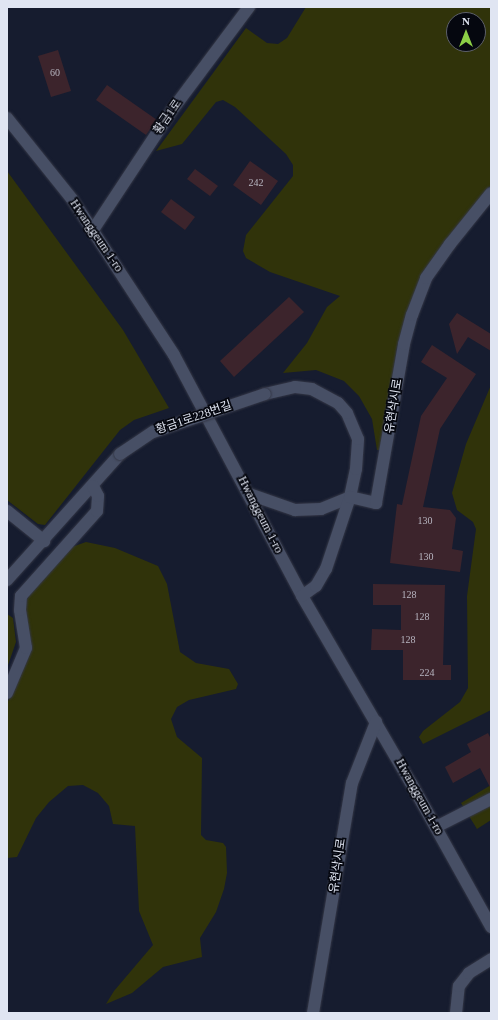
<!DOCTYPE html>
<html>
<head>
<meta charset="utf-8">
<style>
  body { margin:0 }
  #map { position:relative; width:498px; height:1020px; overflow:hidden; background:#161c2f; font-family:"Times New Roman","Noto Sans KR",serif }
  div>[style] { position:absolute }
  [style*='--x'] { left:calc(var(--x)*1px); top:calc(var(--y)*1px); width:calc(var(--w)*1px); rotate:calc(var(--a)*1deg) }
  .green>* { inset:0; background:#30330a }
  .building>* { inset:0; background:#3c242c }
  .roads { filter:drop-shadow(0 0 1px #343746) drop-shadow(0 0 1px #343746) }
  .minor>* { height:12px; margin:-6px; padding:0 6px; transform-origin:6px; border-radius:6px; background:#474f65 }
  .bridges { filter:drop-shadow(0 0 1px #343746) drop-shadow(0 0 1px #343746) }
  .minor-bridge>* { height:12px; margin:-6px; padding:0 6px; transform-origin:6px; border-radius:6px; background:#474f65 }
  span { translate:-50% -50%; white-space:nowrap; text-align:center; line-height:1.15; -webkit-text-stroke:3.5px #05070f; paint-order:stroke }
  .number-label { font-size:10px; color:#b7b5c0 }
  .number-label span { -webkit-text-stroke-width:0 }
  .street-label { font-size:12px; color:#e0e5f2 }
  .frame { position:absolute; inset:0; border:8px solid #e0e5f2; pointer-events:none }
  .north { position:absolute; left:446px; top:12px; width:40px; height:40px; box-sizing:border-box; background:#05070f; border:1px solid #5d606a; border-radius:50%; rotate:0deg; font-size:11px; font-weight:700; line-height:16px; text-align:center; color:#e0e5f2 }
  .north::after { content:''; display:block; margin:auto; width:14px; height:18px; background:#8bce46; clip-path:polygon(50% 0,100% 100%,50% 72%,0 100%) }
</style>
</head>
<body>
<div id="map">
  <div class="green">
    <i style="clip-path:polygon(evenodd,306px 7px,491px 7px,491px 185px,434px 256px,415px 291px,397px 347px,382px 450px,377px 450px,372px 419px,359px 396px,344px 381px,316px 370px,283px 373px,307px 343px,327px 307px,340px 296px,270px 272px,246px 258px,243px 251px,246px 235px,293px 176px,293px 165px,286px 154px,235px 107px,223px 100px,216px 102px,182px 144px,156px 151px,246px 28px,267px 43px,278px 44px,287px 38px,306px 7px,454px 20px,478px 20px,478px 44px,454px 44px,454px 20px)"></i>
    <i style="clip-path:polygon(7px 171px,123px 330px,169px 408px,134px 420px,120px 430px,45px 525px,38px 524px,7px 500px)"></i>
    <i style="clip-path:polygon(491px 385px,491px 710px,423px 744px,419px 737px,423px 731px,460px 702px,468px 688px,467px 596px,476px 529px,473px 522px,457px 510px,452px 493px,466px 444px)"></i>
    <i style="clip-path:polygon(86px 542px,115px 548px,158px 566px,167px 584px,180px 652px,196px 663px,229px 669px,238px 684px,236px 689px,189px 700px,177px 707px,171px 719px,177px 737px,202px 758px,201px 835px,206px 840px,223px 843px,226px 847px,227px 873px,224px 889px,216px 912px,200px 938px,202px 957px,163px 967px,132px 993px,106px 1004px,114px 991px,153px 945px,139px 911px,135px 826px,113px 824px,109px 806px,98px 793px,83px 785px,68px 786px,49px 802px,36px 818px,17px 857px,7px 858px,7px 704px,30px 642px,25px 605px,28px 596px,69px 548px)"></i>
    <i style="clip-path:polygon(7px 614px,13px 618px,16px 642px,7px 668px)"></i>
    <i style="clip-path:polygon(491px 785px,491px 820px,477px 829px,461px 803px)"></i>
  </div>
  <div class="building">
    <i style="clip-path:polygon(58px 50px,71px 91px,51px 97px,38px 56px)"></i>
    <i style="clip-path:polygon(107px 85px,157px 120px,146px 135px,96px 100px)"></i>
    <i style="clip-path:polygon(250px 161px,278px 181px,261px 205px,233px 185px)"></i>
    <i style="clip-path:polygon(195px 169px,218px 186px,210px 196px,187px 179px)"></i>
    <i style="clip-path:polygon(171px 199px,195px 217px,185px 230px,161px 212px)"></i>
    <i style="clip-path:polygon(289px 297px,304px 312px,234px 377px,220px 361px)"></i>
    <i style="clip-path:polygon(457px 313px,491px 334px,491px 351px,468px 337px,457px 354px,449px 324px)"></i>
    <i style="clip-path:polygon(432px 345px,476px 374px,440px 429px,423px 507px,450px 510px,456px 518px,452px 549px,463px 551px,460px 572px,390px 563px,397px 504px,402px 505px,421px 416px,447px 378px,421px 362px)"></i>
    <i style="clip-path:polygon(373px 584px,445px 585px,443px 665px,451px 665px,451px 680px,403px 680px,403px 650px,371px 650px,372px 629px,401px 630px,401px 605px,373px 605px)"></i>
    <i style="clip-path:polygon(488px 733px,491px 739px,491px 789px,480px 768px,453px 783px,445px 767px,471px 752px,467px 744px)"></i>
  </div>
  <div class="roads">
    <div class="minor">
      <i style="--x:7;--y:118;--w:104;--a:51.3"></i>
      <i style="--x:72;--y:199;--w:186;--a:56.8"></i>
      <i style="--x:174;--y:355;--w:273;--a:62"></i>
      <i style="--x:302;--y:596;--w:216;--a:59.8"></i>
      <i style="--x:411;--y:783;--w:165;--a:60.9"></i>
      <i style="--x:93;--y:230;--w:144;--a:-56.6"></i>
      <i style="--x:172;--y:110;--w:129;--a:-53.2"></i>
      <i style="--x:249;--y:494;--w:49;--a:19.2"></i>
      <i style="--x:295;--y:510;--w:26;--a:-2"></i>
      <i style="--x:321;--y:509;--w:31;--a:-22"></i>
      <i style="--x:350;--y:497;--w:29;--a:-78"></i>
      <i style="--x:356;--y:469;--w:30;--a:-86"></i>
      <i style="--x:358;--y:439;--w:28;--a:-113"></i>
      <i style="--x:347;--y:413;--w:13;--a:-132"></i>
      <i style="--x:338;--y:403;--w:30;--a:-152"></i>
      <i style="--x:312;--y:389;--w:17;--a:-173"></i>
      <i style="--x:295;--y:387;--w:31;--a:167"></i>
      <i style="--x:7;--y:511;--w:48;--a:39"></i>
      <i style="--x:7;--y:580;--w:169;--a:-48.1"></i>
      <i style="--x:302;--y:596;--w:17;--a:-36"></i>
      <i style="--x:316;--y:586;--w:20;--a:-60"></i>
      <i style="--x:326;--y:569;--w:76;--a:-71.6"></i>
      <i style="--x:350;--y:497;--w:27;--a:13"></i>
      <i style="--x:376;--y:503;--w:161;--a:-80"></i>
      <i style="--x:404;--y:344;--w:30;--a:-75"></i>
      <i style="--x:412;--y:315;--w:40;--a:-69"></i>
      <i style="--x:426;--y:278;--w:42;--a:-54.8"></i>
      <i style="--x:450;--y:244;--w:65;--a:-51.2"></i>
      <i style="--x:7;--y:693;--w:49;--a:-67.1"></i>
      <i style="--x:26;--y:648;--w:38;--a:-99"></i>
      <i style="--x:20;--y:610;--w:14;--a:-86"></i>
      <i style="--x:21;--y:596;--w:114;--a:-48.2"></i>
      <i style="--x:97;--y:511;--w:15;--a:-86"></i>
      <i style="--x:98;--y:496;--w:11;--a:-117"></i>
      <i style="--x:436;--y:827;--w:62;--a:-27"></i>
      <i style="--x:313;--y:1013;--w:233;--a:-80.4"></i>
      <i style="--x:352;--y:783;--w:66;--a:-68.5"></i>
      <i style="--x:456;--y:1013;--w:27;--a:-84"></i>
      <i style="--x:459;--y:986;--w:16;--a:-52"></i>
      <i style="--x:469;--y:973;--w:26;--a:-32"></i>
    </div>
  </div>
  <div class="bridges">
    <div class="minor-bridge">
      <i style="--x:120;--y:454;--w:40;--a:-34"></i>
      <i style="--x:153;--y:432;--w:118;--a:-18.7"></i>
    </div>
  </div>
  <div class="number-label">
    <span style="left:55px;top:73px">60</span>
    <span style="left:256px;top:183px">242</span>
    <span style="left:425px;top:521px">130</span>
    <span style="left:426px;top:557px">130</span>
    <span style="left:409px;top:595px">128</span>
    <span style="left:422px;top:617px">128</span>
    <span style="left:408px;top:640px">128</span>
    <span style="left:427px;top:673px">224</span>
  </div>
  <div class="street-label">
    <span style="left:168px;top:117px;rotate:-55deg">황금1로</span>
    <span style="left:96px;top:236px;rotate:56deg">Hwanggeum 1-ro</span>
    <span style="left:394px;top:406px;rotate:-81deg">유현삭시로</span>
    <span style="left:194px;top:418px;rotate:-19deg">황금1로228번길</span>
    <span style="left:260px;top:515px;rotate:63deg">Hwanggeum 1-ro</span>
    <span style="left:419px;top:797px;rotate:61deg">Hwanggeum 1-ro</span>
    <span style="left:338px;top:866px;rotate:-82deg">유현삭시로</span>
  </div>
  <div class="frame"></div>
  <div class="north">N</div>
</div>
</body>
</html>
